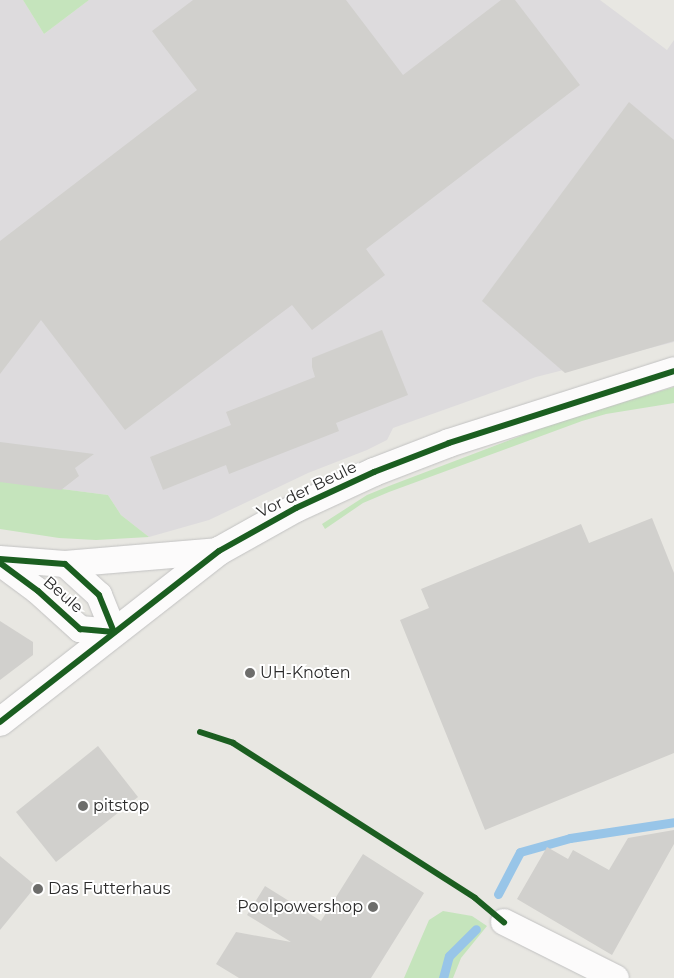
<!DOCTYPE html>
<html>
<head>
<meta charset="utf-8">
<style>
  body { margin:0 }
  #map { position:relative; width:674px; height:978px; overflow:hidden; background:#e8e7e2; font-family:Montserrat,sans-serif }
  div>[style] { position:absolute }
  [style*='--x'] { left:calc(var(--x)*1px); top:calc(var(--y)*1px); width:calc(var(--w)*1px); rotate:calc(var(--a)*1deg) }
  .industrial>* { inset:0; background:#dddbdd }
  .green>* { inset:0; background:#c5e4bc }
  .stream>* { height:9px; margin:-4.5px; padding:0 4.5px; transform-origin:4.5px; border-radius:4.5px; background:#98c5e8 }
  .building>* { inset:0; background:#d1d0cd }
  .roads { filter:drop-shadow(0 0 1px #c2c2c2) drop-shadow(0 0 1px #c2c2c2) }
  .street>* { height:26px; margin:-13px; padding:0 13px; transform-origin:13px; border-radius:13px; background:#fcfbfb }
  .secondary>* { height:28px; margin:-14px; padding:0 14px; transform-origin:14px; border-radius:14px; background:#fcfbfb }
  .cycleway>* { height:6px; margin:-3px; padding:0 3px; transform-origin:3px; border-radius:3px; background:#1b5e20 }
  .dots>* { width:14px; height:14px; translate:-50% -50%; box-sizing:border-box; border:2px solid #fff; border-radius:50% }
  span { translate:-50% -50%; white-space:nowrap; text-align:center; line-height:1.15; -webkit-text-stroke:4px #fff; paint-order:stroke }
  .street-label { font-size:16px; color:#2b2b2b }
  .poi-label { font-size:16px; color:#2b2b2b }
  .left { translate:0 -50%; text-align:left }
  .right { translate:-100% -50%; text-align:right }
</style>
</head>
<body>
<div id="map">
  <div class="industrial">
    <i style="clip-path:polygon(0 0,23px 0,44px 34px,89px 0,600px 0,667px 50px,674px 40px,674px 342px,536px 377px,393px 428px,387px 440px,367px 450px,308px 473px,209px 520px,149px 537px,121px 515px,108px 495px,0 481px)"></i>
  </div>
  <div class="green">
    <i style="clip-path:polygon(23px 0,89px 0,44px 34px)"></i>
    <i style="clip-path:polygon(674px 387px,674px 403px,606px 414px,582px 421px,389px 492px,363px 503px,325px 529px,322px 524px,367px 495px,389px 486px,560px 421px)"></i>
    <i style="clip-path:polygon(0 481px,108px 495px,121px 515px,149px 537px,96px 540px,59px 538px,0 529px)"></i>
    <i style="clip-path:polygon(443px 911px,472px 916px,487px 926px,461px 958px,453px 978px,404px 978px,429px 920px)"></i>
  </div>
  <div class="stream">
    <i style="--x:498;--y:894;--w:47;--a:-62.4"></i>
    <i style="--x:520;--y:852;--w:52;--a:-15.6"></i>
    <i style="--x:570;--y:838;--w:105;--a:-8.7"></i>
    <i style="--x:443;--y:978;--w:23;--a:-75"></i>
    <i style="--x:449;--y:956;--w:38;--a:-45"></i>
  </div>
  <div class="building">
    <i style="clip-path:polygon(193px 0,346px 0,403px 75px,501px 0,515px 0,580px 85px,366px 249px,385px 275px,312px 330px,292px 305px,125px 430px,41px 320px,0 374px,0 241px,197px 90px,152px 31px)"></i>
    <i style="clip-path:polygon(629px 102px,674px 140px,674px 341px,565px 373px,482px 301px)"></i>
    <i style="clip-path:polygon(382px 330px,408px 395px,336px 423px,339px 431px,229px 474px,226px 465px,163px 490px,150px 457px,231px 425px,226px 412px,315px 377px,312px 367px,312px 358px)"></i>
    <i style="clip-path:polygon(0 442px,94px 454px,75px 468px,79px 476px,61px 490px,0 482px)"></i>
    <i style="clip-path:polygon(652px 518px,674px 573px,674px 753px,485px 830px,400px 620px,429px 608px,421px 589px,581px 524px,589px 543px)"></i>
    <i style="clip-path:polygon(0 621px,33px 642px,33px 655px,0 680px)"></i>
    <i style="clip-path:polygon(98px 746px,138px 797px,56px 862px,16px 812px)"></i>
    <i style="clip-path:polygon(674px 830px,674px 844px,612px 955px,517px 899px,547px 847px,568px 859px,573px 850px,609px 870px,628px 838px)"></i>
    <i style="clip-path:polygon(363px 854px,424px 893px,371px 978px,239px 978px,216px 964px,236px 932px,291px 942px,247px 915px,265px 886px,321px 921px)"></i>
    <i style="clip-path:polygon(0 856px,36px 886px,0 930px)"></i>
  </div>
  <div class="roads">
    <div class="street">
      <i style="--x:0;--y:559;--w:65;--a:4.4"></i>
      <i style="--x:65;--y:564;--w:46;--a:42.4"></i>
      <i style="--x:99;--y:595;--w:40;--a:68"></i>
      <i style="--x:114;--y:632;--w:34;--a:-175"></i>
      <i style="--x:80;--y:629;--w:57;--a:-137.9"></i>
      <i style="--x:38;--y:591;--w:47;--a:-143.6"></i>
      <i style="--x:65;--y:564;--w:155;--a:-4.8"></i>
      <i style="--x:504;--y:922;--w:125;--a:26.6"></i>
    </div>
    <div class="secondary">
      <i style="--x:0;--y:722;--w:278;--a:-38"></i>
      <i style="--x:219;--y:551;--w:88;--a:-29.2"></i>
      <i style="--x:296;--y:508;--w:86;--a:-24.8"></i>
      <i style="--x:374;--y:472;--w:80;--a:-21.1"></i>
      <i style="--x:449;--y:443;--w:236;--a:-17.7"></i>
    </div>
  </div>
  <div class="cycleway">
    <i style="--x:0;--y:559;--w:65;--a:4.4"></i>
    <i style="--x:65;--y:564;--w:46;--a:42.4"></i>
    <i style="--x:99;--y:595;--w:40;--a:68"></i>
    <i style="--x:0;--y:563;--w:47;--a:36.4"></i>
    <i style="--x:38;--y:591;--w:57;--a:42.1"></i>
    <i style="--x:80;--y:629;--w:34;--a:5"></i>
    <i style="--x:0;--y:722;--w:278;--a:-38"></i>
    <i style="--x:219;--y:551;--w:88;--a:-29.2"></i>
    <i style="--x:296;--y:508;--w:86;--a:-24.8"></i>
    <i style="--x:374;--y:472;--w:80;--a:-21.1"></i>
    <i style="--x:449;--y:443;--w:236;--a:-17.7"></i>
    <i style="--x:200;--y:732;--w:35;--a:18"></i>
    <i style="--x:233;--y:743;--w:287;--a:32.6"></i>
    <i style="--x:475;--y:898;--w:38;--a:40"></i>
  </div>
  <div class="dots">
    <i style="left:250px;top:673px;background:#6d6d6b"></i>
    <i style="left:83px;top:806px;background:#6d6d6b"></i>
    <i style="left:38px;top:889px;background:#6d6d6b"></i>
    <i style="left:373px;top:907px;background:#6d6d6b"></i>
  </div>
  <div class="street-label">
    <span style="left:307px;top:490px;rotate:-26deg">Vor der Beule</span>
    <span style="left:63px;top:595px;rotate:41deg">Beule</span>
  </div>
  <div class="poi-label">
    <span class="left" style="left:260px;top:673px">UH-Knoten</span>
    <span class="left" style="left:93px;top:806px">pitstop</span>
    <span class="left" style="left:48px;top:889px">Das Futterhaus</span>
    <span class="right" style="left:363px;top:907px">Poolpowershop</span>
  </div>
</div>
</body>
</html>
